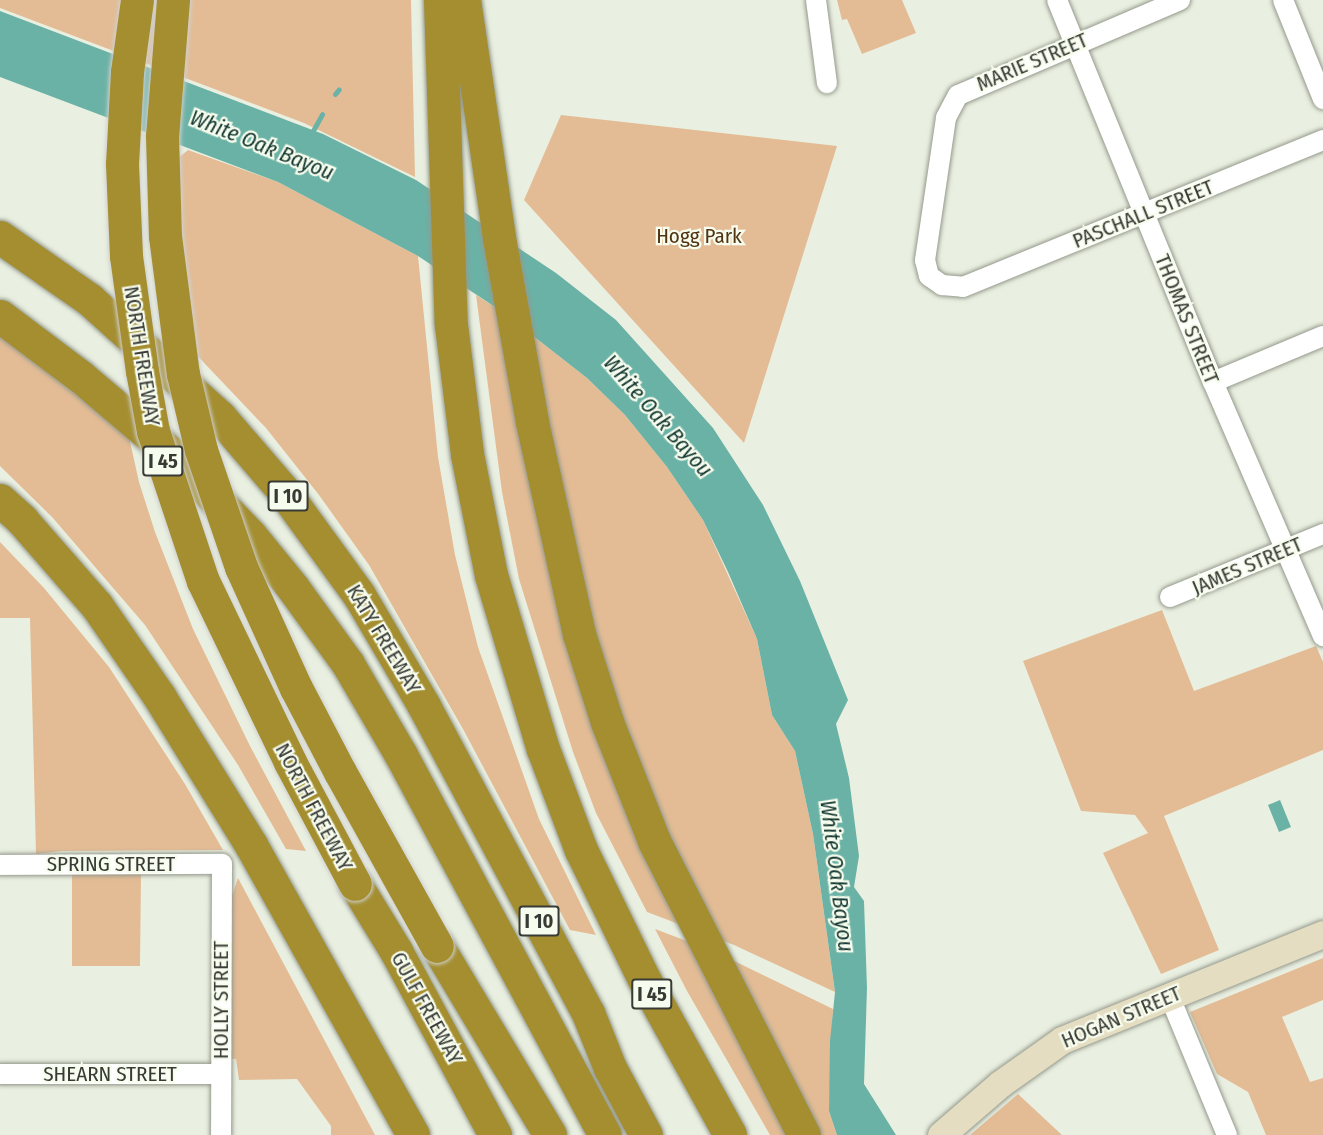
<!DOCTYPE html>
<html>
<head>
<meta charset="utf-8">
<style>
  body { margin:0 }
  #map { position:relative; width:1323px; height:1135px; overflow:hidden; background:#eaf0e1; font-family:"Fira Sans Condensed",sans-serif }
  div>[style] { position:absolute }
  [style*='--x'] { left:calc(var(--x)*1px); top:calc(var(--y)*1px); width:calc(var(--w)*1px); rotate:calc(var(--a)*1deg) }
  .green>* { inset:0; background:#e3bc95 }
  .water>* { inset:0; background:#6bb2a6 }
  .stream>* { height:5px; margin:-2.5px; padding:0 2.5px; transform-origin:2.5px; border-radius:2.5px; background:#6bb2a6 }
  .roads { filter:drop-shadow(0 0 2px #94998c) drop-shadow(0 0 2px #94998c) }
  .street>* { height:20px; margin:-10px; padding:0 10px; transform-origin:10px; border-radius:10px; background:#fff }
  .secondary>* { height:27px; margin:-13.5px; padding:0 13.5px; transform-origin:13.5px; border-radius:13.5px; background:#e4ddc1 }
  .highway>* { height:33px; margin:-16.5px; padding:0 16.5px; transform-origin:16.5px; border-radius:16.5px; background:#a48e30 }
  .bridges { filter:drop-shadow(0 0 2px #cfd0cf) drop-shadow(0 0 2px #cfd0cf) }
  .highway-bridge>* { height:33px; margin:-16.5px; padding:0 16.5px; transform-origin:16.5px; border-radius:16.5px; background:#a48e30 }
  span { translate:-50% -50%; white-space:nowrap; text-align:center; line-height:1.15; -webkit-text-stroke:4.5px #f7fdee; paint-order:stroke }
  .shield-label span { padding:2px 4px; background:#f7fdee; border:2px solid; border-radius:4px; -webkit-text-stroke-width:0 }
  .shield-label { font-size:20px; color:#383a35; font-weight:700 }
  .street-label { font-size:21px; color:#383a35 }
  .park-label { font-size:21px; color:#523413 }
  .water-label { font-size:22px; color:#123630; font-style:italic }
</style>
</head>
<body>
<div id="map">
  <div class="green">
    <i style="clip-path:polygon(0 0,411px 0,415px 177px,304px 123px,0 8px)"></i>
    <i style="clip-path:polygon(837px 0,902px 0,916px 33px,862px 54px,847px 19px,842px 20px)"></i>
    <i style="clip-path:polygon(561px 115px,837px 146px,744px 443px,524px 200px)"></i>
    <i style="clip-path:polygon(188px 150px,278px 182px,418px 256px,438px 457px,455px 555px,478px 647px,539px 819px,596px 935px,570px 930px,463px 729px,369px 565px,319px 495px,266px 428px,188px 346px,171px 164px)"></i>
    <i style="clip-path:polygon(476px 295px,504px 313px,587px 378px,625px 415px,667px 467px,703px 520px,757px 639px,772px 715px,795px 751px,813px 834px,835px 992px,734px 945px,647px 912px,596px 813px,573px 752px,519px 579px,502px 492px)"></i>
    <i style="clip-path:polygon(0 335px,129px 437px,139px 482px,155px 532px,193px 629px,250px 746px,306px 851px,286px 849px,238px 765px,145px 625px,52px 517px,0 466px)"></i>
    <i style="clip-path:polygon(0 542px,44px 588px,109px 667px,185px 784px,223px 850px,62px 851px,36px 854px,30px 618px,0 618px)"></i>
    <i style="clip-path:polygon(1162px 610px,1194px 691px,1316px 646px,1323px 662px,1323px 750px,1164px 816px,1219px 950px,1161px 974px,1103px 853px,1148px 833px,1135px 815px,1081px 811px,1023px 661px)"></i>
    <i style="clip-path:polygon(72px 874px,141px 874px,140px 966px,72px 966px)"></i>
    <i style="clip-path:polygon(238px 878px,375px 1135px,331px 1135px,331px 1126px,297px 1079px,239px 1080px,236px 1059px,229px 1059px,232px 896px)"></i>
    <i style="clip-path:polygon(655px 929px,716px 952px,833px 1009px,829px 1111px,837px 1135px,770px 1135px,687px 991px)"></i>
    <i style="clip-path:polygon(1323px 958px,1323px 1000px,1282px 1017px,1310px 1082px,1323px 1078px,1323px 1135px,1266px 1135px,1248px 1092px,1217px 1074px,1190px 1012px)"></i>
    <i style="clip-path:polygon(1018px 1094px,1062px 1135px,970px 1135px)"></i>
  </div>
  <div class="water">
    <i style="clip-path:polygon(0 11px,323px 134px,416px 180px,556px 273px,616px 320px,713px 428px,763px 505px,800px 581px,848px 700px,836px 724px,849px 778px,859px 856px,854px 887px,864px 901px,867px 988px,864px 1084px,896px 1135px,837px 1135px,829px 1111px,830px 1041px,835px 992px,813px 834px,795px 751px,772px 715px,757px 639px,728px 572px,703px 520px,667px 467px,625px 415px,587px 378px,504px 313px,418px 256px,278px 182px,0 77px)"></i>
    <i style="clip-path:polygon(1280px 800px,1291px 827px,1279px 832px,1268px 805px)"></i>
  </div>
  <div class="stream">
    <i style="--x:335;--y:94;--w:6;--a:-51"></i>
    <i style="--x:310;--y:136;--w:25;--a:-61"></i>
  </div>
  <div class="roads">
    <div class="street">
      <i style="--x:816;--y:0;--w:84;--a:82.5"></i>
      <i style="--x:1057;--y:0;--w:413;--a:67.8"></i>
      <i style="--x:1213;--y:382;--w:277;--a:66.6"></i>
      <i style="--x:1180;--y:0;--w:241;--a:156.8"></i>
      <i style="--x:958;--y:95;--w:26;--a:118"></i>
      <i style="--x:946;--y:118;--w:144;--a:98.4"></i>
      <i style="--x:925;--y:260;--w:16;--a:76"></i>
      <i style="--x:929;--y:276;--w:16;--a:35"></i>
      <i style="--x:942;--y:285;--w:21;--a:5"></i>
      <i style="--x:963;--y:287;--w:389;--a:-22.2"></i>
      <i style="--x:1283;--y:0;--w:107;--a:68"></i>
      <i style="--x:1213;--y:382;--w:119;--a:-22.7"></i>
      <i style="--x:1170;--y:597;--w:165;--a:-22.4"></i>
      <i style="--x:0;--y:865;--w:222;--a:-0.3"></i>
      <i style="--x:222;--y:864;--w:271;--a:90.2"></i>
      <i style="--x:1169;--y:995;--w:152;--a:67.5"></i>
      <i style="--x:0;--y:1074;--w:220;--a:0"></i>
    </div>
    <div class="secondary">
      <i style="--x:941;--y:1135;--w:78;--a:-40.8"></i>
      <i style="--x:1000;--y:1084;--w:76;--a:-35.4"></i>
      <i style="--x:1062;--y:1040;--w:282;--a:-22.1"></i>
    </div>
    <div class="highway">
      <i style="--x:440;--y:0;--w:325;--a:88.1"></i>
      <i style="--x:451;--y:325;--w:130;--a:82.9"></i>
      <i style="--x:467;--y:454;--w:123;--a:78.8"></i>
      <i style="--x:491;--y:575;--w:182;--a:73.4"></i>
      <i style="--x:543;--y:749;--w:108;--a:69.4"></i>
      <i style="--x:581;--y:850;--w:144;--a:64"></i>
      <i style="--x:644;--y:979;--w:178;--a:61.1"></i>
      <i style="--x:464;--y:0;--w:241;--a:81.6"></i>
      <i style="--x:499;--y:238;--w:187;--a:79.8"></i>
      <i style="--x:532;--y:422;--w:217;--a:77.5"></i>
      <i style="--x:579;--y:634;--w:92;--a:72.3"></i>
      <i style="--x:607;--y:722;--w:128;--a:68.4"></i>
      <i style="--x:654;--y:841;--w:330;--a:63"></i>
      <i style="--x:0;--y:237;--w:108;--a:34.9"></i>
      <i style="--x:89;--y:299;--w:176;--a:42"></i>
      <i style="--x:220;--y:417;--w:95;--a:49.3"></i>
      <i style="--x:282;--y:489;--w:131;--a:54"></i>
      <i style="--x:359;--y:595;--w:129;--a:59.6"></i>
      <i style="--x:424;--y:706;--w:348;--a:61.9"></i>
      <i style="--x:588;--y:1013;--w:59;--a:68.2"></i>
      <i style="--x:610;--y:1068;--w:76;--a:61.8"></i>
      <i style="--x:0;--y:316;--w:101;--a:37"></i>
      <i style="--x:81;--y:377;--w:119;--a:40.2"></i>
      <i style="--x:172;--y:454;--w:112;--a:46.1"></i>
      <i style="--x:250;--y:535;--w:68;--a:50.9"></i>
      <i style="--x:293;--y:588;--w:94;--a:54.1"></i>
      <i style="--x:348;--y:664;--w:105;--a:59.8"></i>
      <i style="--x:401;--y:755;--w:431;--a:61.8"></i>
      <i style="--x:0;--y:500;--w:30;--a:42"></i>
      <i style="--x:22;--y:520;--w:114;--a:48.9"></i>
      <i style="--x:97;--y:606;--w:109;--a:55.4"></i>
      <i style="--x:159;--y:696;--w:175;--a:58.3"></i>
      <i style="--x:251;--y:845;--w:332;--a:60.8"></i>
      <i style="--x:355;--y:884;--w:79;--a:58.5"></i>
      <i style="--x:396;--y:951;--w:209;--a:61.7"></i>
      <i style="--x:437;--y:946;--w:220;--a:59.1"></i>
    </div>
  </div>
  <div class="bridges">
    <div class="highway-bridge">
      <i style="--x:137;--y:0;--w:73;--a:97.9"></i>
      <i style="--x:127;--y:72;--w:92;--a:93.1"></i>
      <i style="--x:122;--y:164;--w:92;--a:87.5"></i>
      <i style="--x:126;--y:256;--w:116;--a:82.1"></i>
      <i style="--x:142;--y:371;--w:61;--a:79.6"></i>
      <i style="--x:153;--y:431;--w:158;--a:71.6"></i>
      <i style="--x:203;--y:581;--w:201;--a:64.3"></i>
      <i style="--x:290;--y:762;--w:138;--a:62"></i>
      <i style="--x:173;--y:0;--w:136;--a:94.6"></i>
      <i style="--x:162;--y:136;--w:100;--a:88.3"></i>
      <i style="--x:165;--y:236;--w:139;--a:82.6"></i>
      <i style="--x:183;--y:374;--w:78;--a:76.7"></i>
      <i style="--x:201;--y:450;--w:124;--a:71.1"></i>
      <i style="--x:241;--y:567;--w:133;--a:65.6"></i>
      <i style="--x:296;--y:688;--w:95;--a:62.4"></i>
      <i style="--x:340;--y:772;--w:199;--a:60.9"></i>
    </div>
  </div>
  <div class="shield-label">
    <span style="left:163px;top:461px">I 45</span>
    <span style="left:288px;top:496px">I 10</span>
    <span style="left:539px;top:921px">I 10</span>
    <span style="left:652px;top:994px">I 45</span>
  </div>
  <div class="street-label">
    <span style="left:1032px;top:62px;rotate:-23deg">MARIE STREET</span>
    <span style="left:1143px;top:214px;rotate:-22deg">PASCHALL STREET</span>
    <span style="left:1187px;top:319px;rotate:68deg">THOMAS STREET</span>
    <span style="left:142px;top:356px;rotate:81deg">NORTH FREEWAY</span>
    <span style="left:1247px;top:566px;rotate:-23deg">JAMES STREET</span>
    <span style="left:384px;top:639px;rotate:59deg">KATY FREEWAY</span>
    <span style="left:314px;top:807px;rotate:62deg">NORTH FREEWAY</span>
    <span style="left:111px;top:864px">SPRING STREET</span>
    <span style="left:221px;top:1000px;rotate:-90deg">HOLLY STREET</span>
    <span style="left:427px;top:1008px;rotate:61deg">GULF FREEWAY</span>
    <span style="left:1121px;top:1017px;rotate:-23deg">HOGAN STREET</span>
    <span style="left:110px;top:1074px">SHEARN STREET</span>
  </div>
  <div class="park-label">
    <span style="left:699px;top:236px">Hogg Park</span>
  </div>
  <div class="water-label">
    <span style="left:262px;top:145px;rotate:22deg">White Oak Bayou</span>
    <span style="left:658px;top:416px;rotate:49deg">White Oak Bayou</span>
    <span style="left:837px;top:876px;rotate:83deg">White Oak Bayou</span>
  </div>
</div>
</body>
</html>
